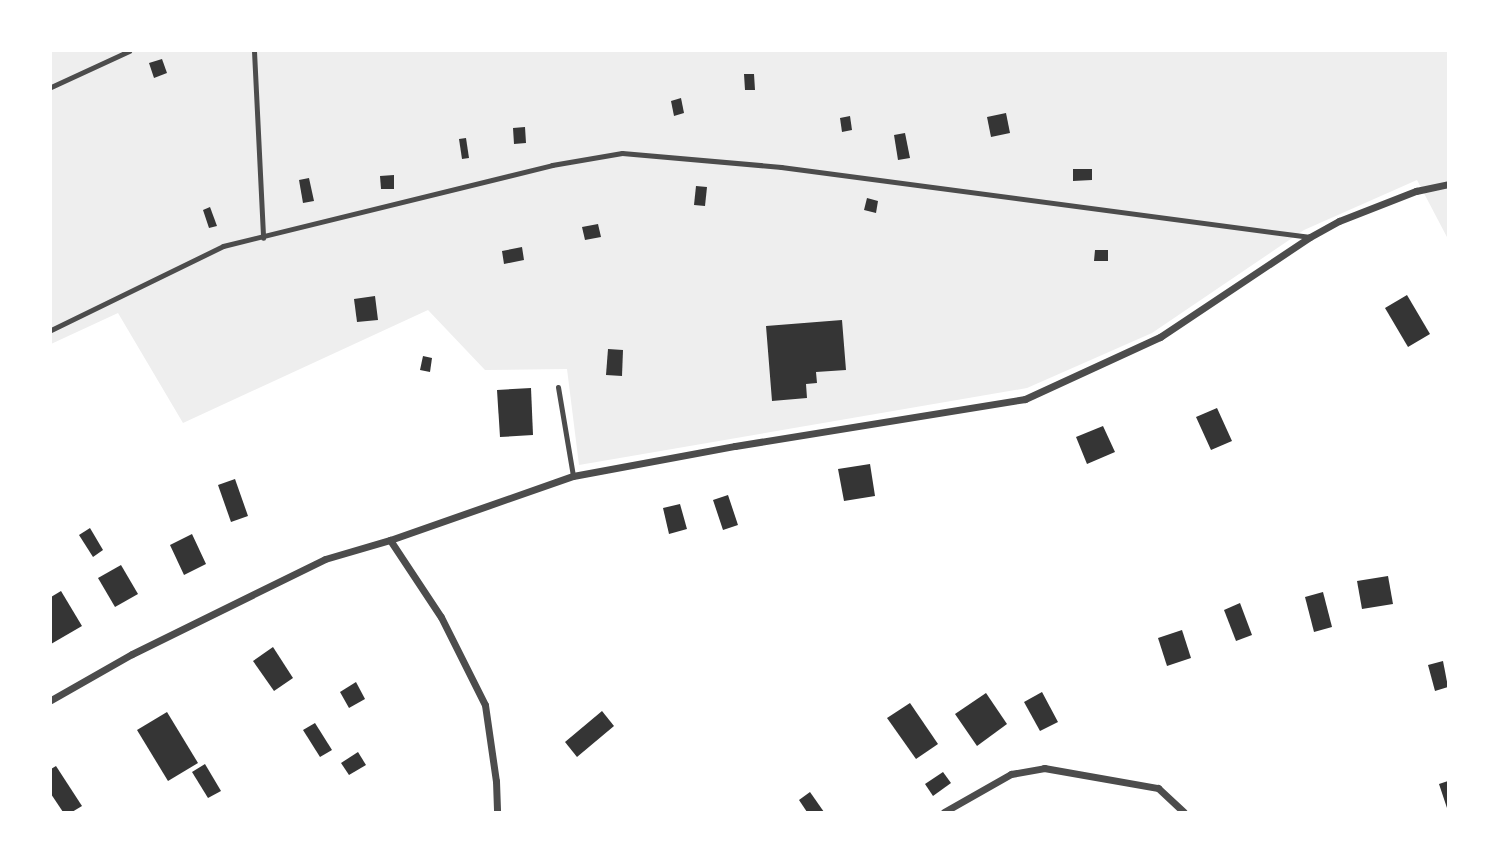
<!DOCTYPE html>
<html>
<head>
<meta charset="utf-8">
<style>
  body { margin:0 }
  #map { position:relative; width:1499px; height:863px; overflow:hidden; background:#fff; font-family:Manrope,sans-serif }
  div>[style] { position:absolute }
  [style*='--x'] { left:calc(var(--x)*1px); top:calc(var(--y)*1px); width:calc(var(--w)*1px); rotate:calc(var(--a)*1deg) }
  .green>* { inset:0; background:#eee }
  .building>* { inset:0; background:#353535 }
  .service>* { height:5px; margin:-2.5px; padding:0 2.5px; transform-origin:2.5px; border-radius:2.5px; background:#4c4c4c }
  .minor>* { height:7px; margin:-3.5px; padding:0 3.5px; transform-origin:3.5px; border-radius:3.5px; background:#4c4c4c }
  span { translate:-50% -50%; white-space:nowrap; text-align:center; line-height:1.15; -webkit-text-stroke:5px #fff; paint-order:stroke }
  .frame { position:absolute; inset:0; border:52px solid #fff; pointer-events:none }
</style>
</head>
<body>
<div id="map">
  <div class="green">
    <i style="clip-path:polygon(51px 51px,1448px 51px,1448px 239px,1417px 180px,1304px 230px,1152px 333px,1027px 388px,579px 465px,567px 369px,485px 370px,428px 310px,183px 423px,118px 313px,51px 344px)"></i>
  </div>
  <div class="building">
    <i style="clip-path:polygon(162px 59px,167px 73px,154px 78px,149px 63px)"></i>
    <i style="clip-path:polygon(744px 74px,754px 74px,755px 90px,745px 90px)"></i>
    <i style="clip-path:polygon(681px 98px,684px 113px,674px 116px,671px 101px)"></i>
    <i style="clip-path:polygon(1006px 113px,1010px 133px,991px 137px,987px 117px)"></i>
    <i style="clip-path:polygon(850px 116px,852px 130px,842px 132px,840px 118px)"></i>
    <i style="clip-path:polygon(525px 127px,526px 143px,514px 144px,513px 128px)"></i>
    <i style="clip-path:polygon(905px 133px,910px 158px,898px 160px,894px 135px)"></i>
    <i style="clip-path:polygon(466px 138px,469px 158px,462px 159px,459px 139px)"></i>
    <i style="clip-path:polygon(1073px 169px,1092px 169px,1092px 180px,1073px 181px)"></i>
    <i style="clip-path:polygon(394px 175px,394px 189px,381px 189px,380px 176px)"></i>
    <i style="clip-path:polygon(309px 178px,314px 201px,303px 203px,299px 180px)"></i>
    <i style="clip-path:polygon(696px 186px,707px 187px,705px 206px,694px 205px)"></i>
    <i style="clip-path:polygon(867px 198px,878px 201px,876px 213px,864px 210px)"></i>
    <i style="clip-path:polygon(210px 207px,217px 226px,209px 228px,203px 210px)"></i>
    <i style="clip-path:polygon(598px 224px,601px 237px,585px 240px,582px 227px)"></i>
    <i style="clip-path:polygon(522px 247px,524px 260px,504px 264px,502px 251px)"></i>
    <i style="clip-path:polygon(1095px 250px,1108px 250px,1108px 261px,1094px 261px)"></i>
    <i style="clip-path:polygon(1407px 295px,1430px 334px,1408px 347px,1385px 308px)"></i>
    <i style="clip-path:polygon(375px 296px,378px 320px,357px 322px,354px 299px)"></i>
    <i style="clip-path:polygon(842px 320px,846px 370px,816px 372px,817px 383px,806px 384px,807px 398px,772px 401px,766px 326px)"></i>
    <i style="clip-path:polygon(608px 349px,623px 350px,622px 376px,606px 375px)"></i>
    <i style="clip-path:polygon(423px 356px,432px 358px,430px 372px,420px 370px)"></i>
    <i style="clip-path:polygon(531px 388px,533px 435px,500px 437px,497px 390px)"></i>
    <i style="clip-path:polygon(1217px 408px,1232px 441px,1211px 450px,1196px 417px)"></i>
    <i style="clip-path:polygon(1103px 426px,1115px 452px,1087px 464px,1076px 437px)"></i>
    <i style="clip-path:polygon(870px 464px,875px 496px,844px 501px,838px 469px)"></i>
    <i style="clip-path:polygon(235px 479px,248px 516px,231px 522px,218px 485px)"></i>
    <i style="clip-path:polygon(728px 495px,738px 525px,723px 530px,713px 500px)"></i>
    <i style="clip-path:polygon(680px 504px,687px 529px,669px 534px,663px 508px)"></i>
    <i style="clip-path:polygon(90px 528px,103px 550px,93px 557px,79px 535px)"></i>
    <i style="clip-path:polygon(192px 534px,206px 564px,184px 575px,170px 545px)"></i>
    <i style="clip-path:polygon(121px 565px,138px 594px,115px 607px,98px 578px)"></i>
    <i style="clip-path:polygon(1388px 576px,1393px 604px,1362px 609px,1357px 581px)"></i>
    <i style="clip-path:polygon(61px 591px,82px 626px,51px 644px,51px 597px)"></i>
    <i style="clip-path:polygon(1323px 592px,1332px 627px,1314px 632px,1305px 597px)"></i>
    <i style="clip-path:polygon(1240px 603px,1252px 635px,1236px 641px,1224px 610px)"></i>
    <i style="clip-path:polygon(1182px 630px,1191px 658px,1167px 666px,1158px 638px)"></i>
    <i style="clip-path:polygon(273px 647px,293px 678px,274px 691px,253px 661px)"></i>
    <i style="clip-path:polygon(1443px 661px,1448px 687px,1435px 691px,1428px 665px)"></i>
    <i style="clip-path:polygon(356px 682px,365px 699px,349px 708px,340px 692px)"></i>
    <i style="clip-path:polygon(1042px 692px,1058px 722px,1040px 731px,1024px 702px)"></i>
    <i style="clip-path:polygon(986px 693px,1007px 724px,977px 746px,955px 714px)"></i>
    <i style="clip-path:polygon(910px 703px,938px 744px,916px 759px,887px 718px)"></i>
    <i style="clip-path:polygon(602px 711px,614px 726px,577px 757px,565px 742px)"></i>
    <i style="clip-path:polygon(167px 712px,198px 763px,168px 781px,137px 730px)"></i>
    <i style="clip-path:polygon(315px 723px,332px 750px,320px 757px,303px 730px)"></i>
    <i style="clip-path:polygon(358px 752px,366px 765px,349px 775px,341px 763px)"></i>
    <i style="clip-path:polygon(205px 764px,221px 791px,208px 798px,192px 772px)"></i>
    <i style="clip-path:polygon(56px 766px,82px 806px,72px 812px,63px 812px,51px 794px,51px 769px)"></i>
    <i style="clip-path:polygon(943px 772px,951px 783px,933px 796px,925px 784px)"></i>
    <i style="clip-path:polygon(1448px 781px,1448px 811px,1439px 784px)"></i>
    <i style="clip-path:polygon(810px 792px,824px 812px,807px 812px,799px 800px)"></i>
  </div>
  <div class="service">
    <i style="--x:254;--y:51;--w:187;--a:87.2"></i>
    <i style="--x:51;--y:87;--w:86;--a:-24.8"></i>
    <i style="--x:51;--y:330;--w:191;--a:-26"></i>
    <i style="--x:223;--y:246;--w:339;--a:-13.8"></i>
    <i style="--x:552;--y:165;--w:71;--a:-9.7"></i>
    <i style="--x:622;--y:153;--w:160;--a:5"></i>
    <i style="--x:781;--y:167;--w:534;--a:7.54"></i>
    <i style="--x:558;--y:387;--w:90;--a:80.4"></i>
  </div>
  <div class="minor">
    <i style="--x:390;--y:540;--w:92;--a:56.5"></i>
    <i style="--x:441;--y:617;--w:98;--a:63.4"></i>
    <i style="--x:485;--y:705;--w:77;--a:81.8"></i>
    <i style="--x:496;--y:781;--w:31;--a:88"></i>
    <i style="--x:51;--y:700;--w:93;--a:-29.6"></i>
    <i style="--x:132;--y:654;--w:215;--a:-26.2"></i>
    <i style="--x:325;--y:559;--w:68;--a:-16.3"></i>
    <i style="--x:390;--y:540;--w:194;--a:-19.3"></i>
    <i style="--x:573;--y:476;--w:165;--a:-10.5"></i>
    <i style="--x:735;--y:446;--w:294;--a:-9.2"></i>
    <i style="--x:1025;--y:399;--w:149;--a:-24.7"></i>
    <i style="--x:1160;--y:337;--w:180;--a:-33.7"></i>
    <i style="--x:1310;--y:237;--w:33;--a:-29"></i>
    <i style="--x:1339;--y:221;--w:83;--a:-21.3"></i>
    <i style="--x:1416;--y:191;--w:33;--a:-12"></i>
    <i style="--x:944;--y:812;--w:77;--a:-29.6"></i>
    <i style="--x:1011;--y:774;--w:34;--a:-10"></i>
    <i style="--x:1044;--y:768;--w:116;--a:10"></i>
    <i style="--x:1158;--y:788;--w:35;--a:43"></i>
  </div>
  <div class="frame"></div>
</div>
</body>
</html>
